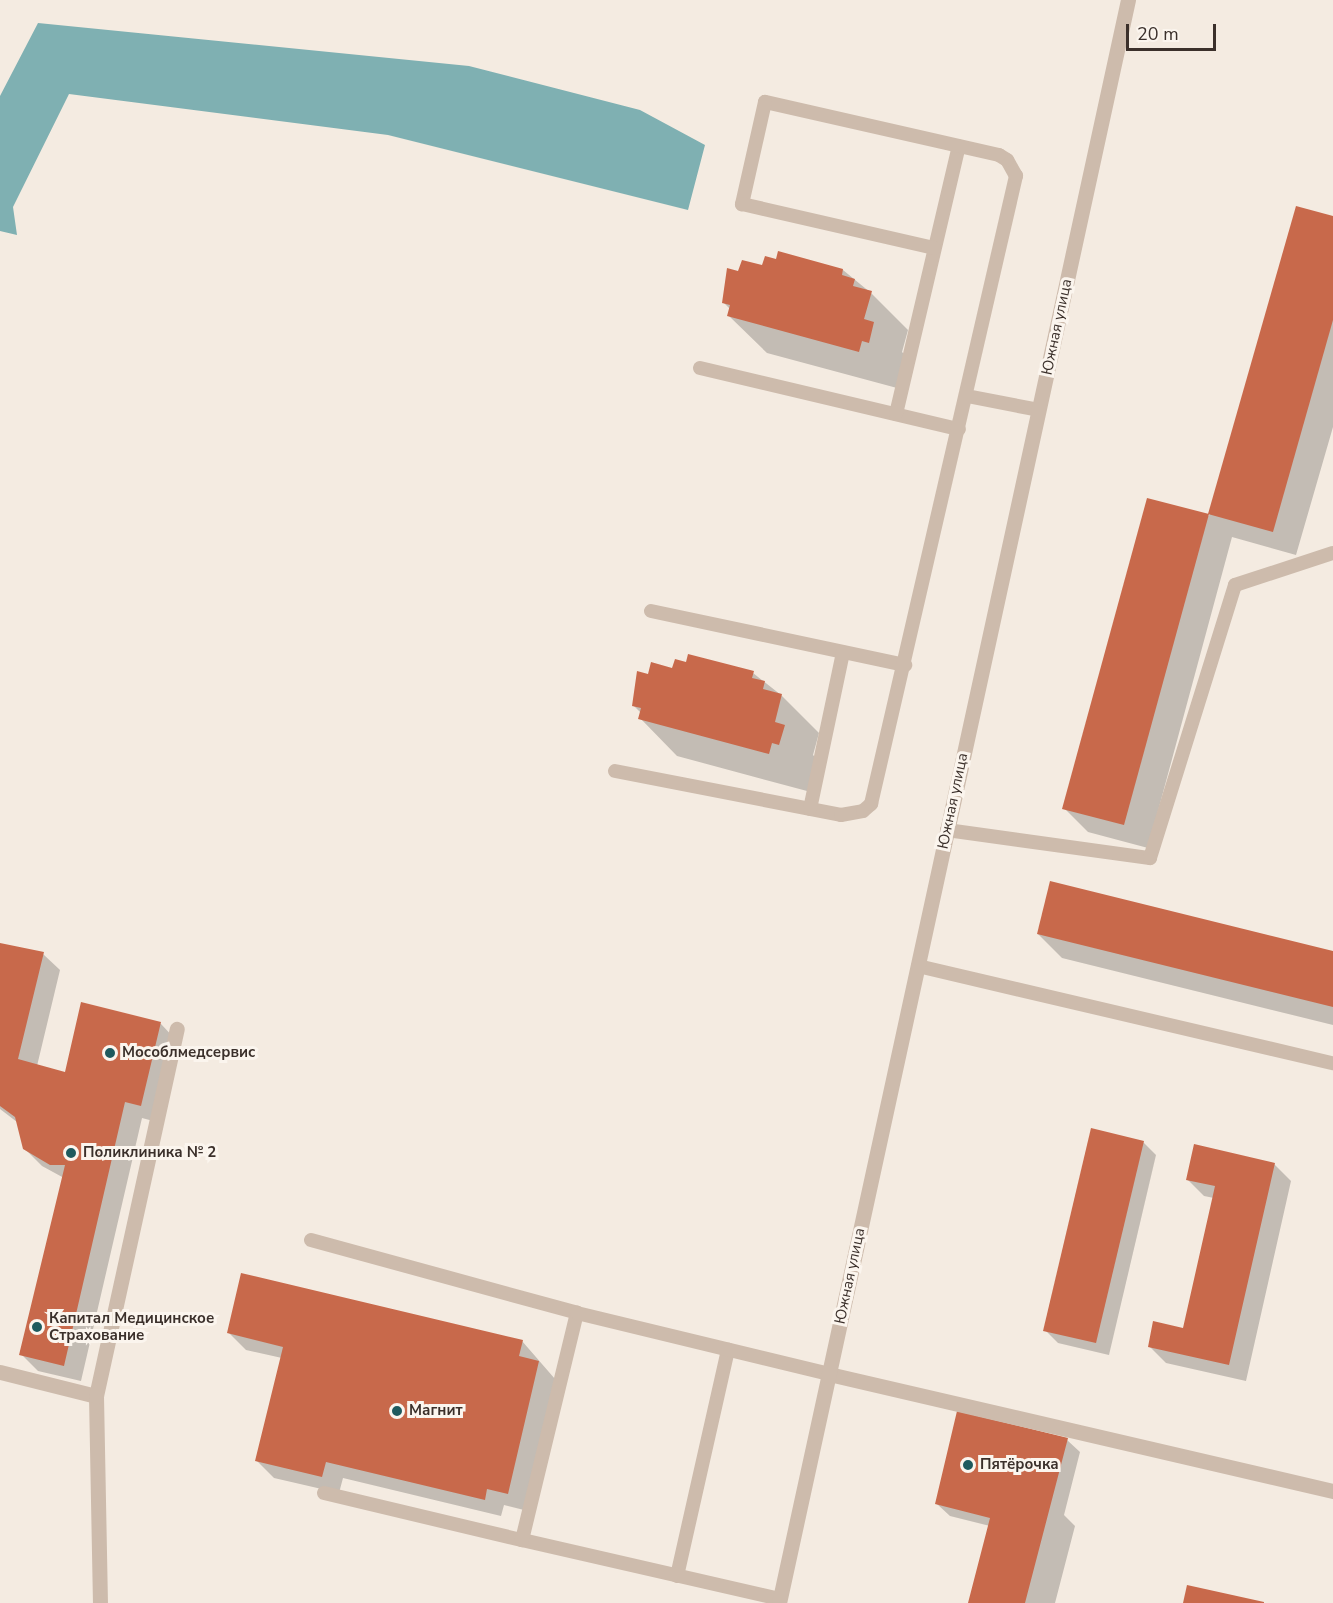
<!DOCTYPE html>
<html>
<head>
<meta charset="utf-8">
<style>
  body { margin:0 }
  #map { position:relative; width:1333px; height:1603px; overflow:hidden; background:#f4ebe1; font-family:"Nunito Sans",sans-serif }
  div>[style] { position:absolute }
  [style*='--x'] { left:calc(var(--x)*1px); top:calc(var(--y)*1px); width:calc(var(--w)*1px); rotate:calc(var(--a)*1deg) }
  .water>* { inset:0; background:#7fb0b2 }
  .shadow>* { inset:0; background:#0003 }
  .building>* { inset:0; background:#c8694b }
  .service>* { height:14px; margin:-7px; padding:0 7px; transform-origin:7px; border-radius:7px; background:#cdbbac }
  .minor>* { height:15px; margin:-7.5px; padding:0 7.5px; transform-origin:7.5px; border-radius:7.5px; background:#cdbbac }
  .tertiary>* { height:15px; margin:-7.5px; padding:0 7.5px; transform-origin:7.5px; border-radius:7.5px; background:#cdbbac }
  .dots>* { width:16px; height:16px; translate:-50% -50%; box-sizing:border-box; border:3px solid #fbf5ee; border-radius:50% }
  span { translate:-50% -50%; white-space:nowrap; text-align:center; line-height:1.15; -webkit-text-stroke:6px #fbf5ee; paint-order:stroke }
  .street-label { font-size:15px; color:#3b302b }
  .poi-label { font-size:15px; color:#3b302b; font-weight:700 }
  .left { translate:0 -50%; text-align:left }
  .scale { position:absolute; left:1126px; top:24px; width:90px; height:27px; box-sizing:border-box; border:3px solid #3b302b; border-top:0; padding-left:8px; font-size:18px; line-height:21px; white-space:nowrap; color:#3b302b; -webkit-text-stroke:4px #fbf5ee; paint-order:stroke }
</style>
</head>
<body>
<div id="map">
  <div class="water">
    <i style="clip-path:polygon(38px 23px,469px 66px,640px 110px,705px 145px,688px 210px,388px 135px,69px 94px,13px 207px,17px 235px,0 231px,0 96px)"></i>
  </div>
  <div class="shadow">
    <i style="clip-path:polygon(1297px 207px,1333px 218px,1333px 427px,1296px 555px,1232px 537px,1148px 848px,1088px 832px,1064px 808px,1148px 499px,1209px 516px)"></i>
    <i style="clip-path:polygon(763px 267px,843px 270px,871px 293px,908px 330px,902px 352px,911px 361px,897px 388px,767px 353px,729px 316px,731px 310px,723px 302px,739px 273px)"></i>
    <i style="clip-path:polygon(674px 670px,753px 673px,781px 695px,819px 733px,813px 755px,822px 764px,807px 791px,677px 756px,640px 718px,641px 713px,633px 705px,650px 676px)"></i>
    <i style="clip-path:polygon(1038px 934px,1333px 953px,1333px 1025px,1062px 958px)"></i>
    <i style="clip-path:polygon(0 944px,43px 954px,60px 970px,37px 1066px,66px 1074px,82px 1004px,161px 1024px,177px 1041px,157px 1122px,142px 1118px,81px 1381px,38px 1371px,21px 1354px,64px 1178px,42px 1166px,25px 1149px,17px 1122px,0 1109px)"></i>
    <i style="clip-path:polygon(1143px 1142px,1156px 1155px,1109px 1355px,1058px 1343px,1045px 1330px)"></i>
    <i style="clip-path:polygon(1274px 1164px,1291px 1181px,1246px 1381px,1166px 1363px,1149px 1346px,1184px 1330px,1214px 1198px,1204px 1196px,1187px 1179px)"></i>
    <i style="clip-path:polygon(229px 1333px,522px 1341px,555px 1379px,524px 1510px,504px 1505px,501px 1516px,343px 1478px,339px 1493px,274px 1478px,257px 1461px,282px 1358px,246px 1350px)"></i>
    <i style="clip-path:polygon(1067px 1440px,1080px 1452px,1064px 1515px,1075px 1526px,1055px 1603px,970px 1603px,990px 1526px,950px 1516px,937px 1504px)"></i>
  </div>
  <div class="building">
    <i style="clip-path:polygon(1296px 206px,1333px 216px,1333px 320px,1273px 532px,1208px 514px)"></i>
    <i style="clip-path:polygon(778px 251px,843px 269px,842px 275px,855px 279px,853px 286px,872px 291px,864px 319px,874px 322px,869px 343px,862px 341px,859px 352px,727px 316px,730px 305px,722px 303px,727px 268px,738px 271px,742px 260px,762px 265px,765px 256px,776px 259px)"></i>
    <i style="clip-path:polygon(1147px 498px,1209px 514px,1124px 825px,1062px 809px)"></i>
    <i style="clip-path:polygon(688px 654px,754px 671px,752px 678px,765px 681px,763px 689px,782px 694px,775px 722px,785px 725px,779px 745px,772px 743px,769px 754px,638px 719px,641px 708px,632px 706px,637px 671px,648px 674px,651px 662px,672px 668px,675px 659px,686px 662px)"></i>
    <i style="clip-path:polygon(1050px 881px,1333px 951px,1333px 1007px,1037px 934px)"></i>
    <i style="clip-path:polygon(0 943px,44px 952px,18px 1059px,65px 1072px,81px 1002px,161px 1022px,141px 1106px,125px 1102px,64px 1366px,19px 1355px,65px 1165px,50px 1165px,23px 1149px,15px 1117px,0 1106px)"></i>
    <i style="clip-path:polygon(1091px 1128px,1144px 1141px,1096px 1343px,1043px 1331px)"></i>
    <i style="clip-path:polygon(1194px 1144px,1275px 1163px,1229px 1365px,1148px 1347px,1153px 1321px,1183px 1328px,1215px 1186px,1186px 1180px)"></i>
    <i style="clip-path:polygon(241px 1273px,523px 1340px,519px 1356px,539px 1361px,508px 1494px,487px 1489px,485px 1500px,326px 1462px,322px 1477px,255px 1461px,283px 1347px,227px 1333px)"></i>
    <i style="clip-path:polygon(957px 1411px,1068px 1438px,1025px 1603px,968px 1603px,990px 1518px,935px 1504px)"></i>
    <i style="clip-path:polygon(1187px 1585px,1264px 1602px,1264px 1603px,1183px 1603px)"></i>
  </div>
  <div class="service">
    <i style="--x:700;--y:368;--w:266;--a:13.3"></i>
    <i style="--x:967;--y:396;--w:73;--a:11"></i>
    <i style="--x:896;--y:414;--w:275;--a:-76.8"></i>
    <i style="--x:651;--y:611;--w:260;--a:12"></i>
    <i style="--x:615;--y:771;--w:230;--a:11"></i>
    <i style="--x:841;--y:815;--w:22;--a:-10"></i>
    <i style="--x:863;--y:811;--w:11;--a:-41"></i>
    <i style="--x:871;--y:804;--w:645;--a:-77"></i>
    <i style="--x:1016;--y:176;--w:18;--a:-119"></i>
    <i style="--x:1007;--y:160;--w:9;--a:-148"></i>
    <i style="--x:999;--y:155;--w:240;--a:-167.2"></i>
    <i style="--x:765;--y:102;--w:105;--a:102.7"></i>
    <i style="--x:742;--y:204;--w:197;--a:12.9"></i>
    <i style="--x:810;--y:809;--w:160;--a:-78.1"></i>
    <i style="--x:947;--y:830;--w:205;--a:7.9"></i>
    <i style="--x:1150;--y:858;--w:286;--a:-72.7"></i>
    <i style="--x:1235;--y:585;--w:103;--a:-18.1"></i>
    <i style="--x:918;--y:966;--w:426;--a:13.2"></i>
    <i style="--x:311;--y:1240;--w:276;--a:15.3"></i>
    <i style="--x:324;--y:1493;--w:204;--a:13.4"></i>
    <i style="--x:677;--y:1576;--w:232;--a:-77.3"></i>
    <i style="--x:780;--y:1599;--w:265;--a:-167.1"></i>
    <i style="--x:522;--y:1540;--w:234;--a:-76.4"></i>
    <i style="--x:577;--y:1313;--w:259;--a:13.6"></i>
  </div>
  <div class="minor">
    <i style="--x:0;--y:1372;--w:99;--a:14"></i>
    <i style="--x:96;--y:1396;--w:207;--a:88.9"></i>
    <i style="--x:829;--y:1374;--w:517;--a:13.07"></i>
    <i style="--x:96;--y:1396;--w:376;--a:-77.6"></i>
  </div>
  <div class="tertiary">
    <i style="--x:779;--y:1603;--w:1641;--a:-77.72"></i>
  </div>
  <div class="dots">
    <i style="left:110px;top:1053px;background:#1f5a5e"></i>
    <i style="left:71px;top:1153px;background:#1f5a5e"></i>
    <i style="left:37px;top:1327px;background:#1f5a5e"></i>
    <i style="left:397px;top:1411px;background:#1f5a5e"></i>
    <i style="left:968px;top:1465px;background:#1f5a5e"></i>
  </div>
  <div class="street-label">
    <span style="left:1057px;top:327px;rotate:-78deg">Южная улица</span>
    <span style="left:953px;top:801px;rotate:-78deg">Южная улица</span>
    <span style="left:850px;top:1276px;rotate:-78deg">Южная улица</span>
  </div>
  <div class="poi-label">
    <span class="left" style="left:122px;top:1053px">Мособлмедсервис</span>
    <span class="left" style="left:83px;top:1153px">Поликлиника № 2</span>
    <span class="left" style="left:49px;top:1327px">Капитал Медицинское<br>Страхование</span>
    <span class="left" style="left:409px;top:1411px">Магнит</span>
    <span class="left" style="left:980px;top:1465px">Пятёрочка</span>
  </div>
  <div class="scale">20 m</div>
</div>
</body>
</html>
